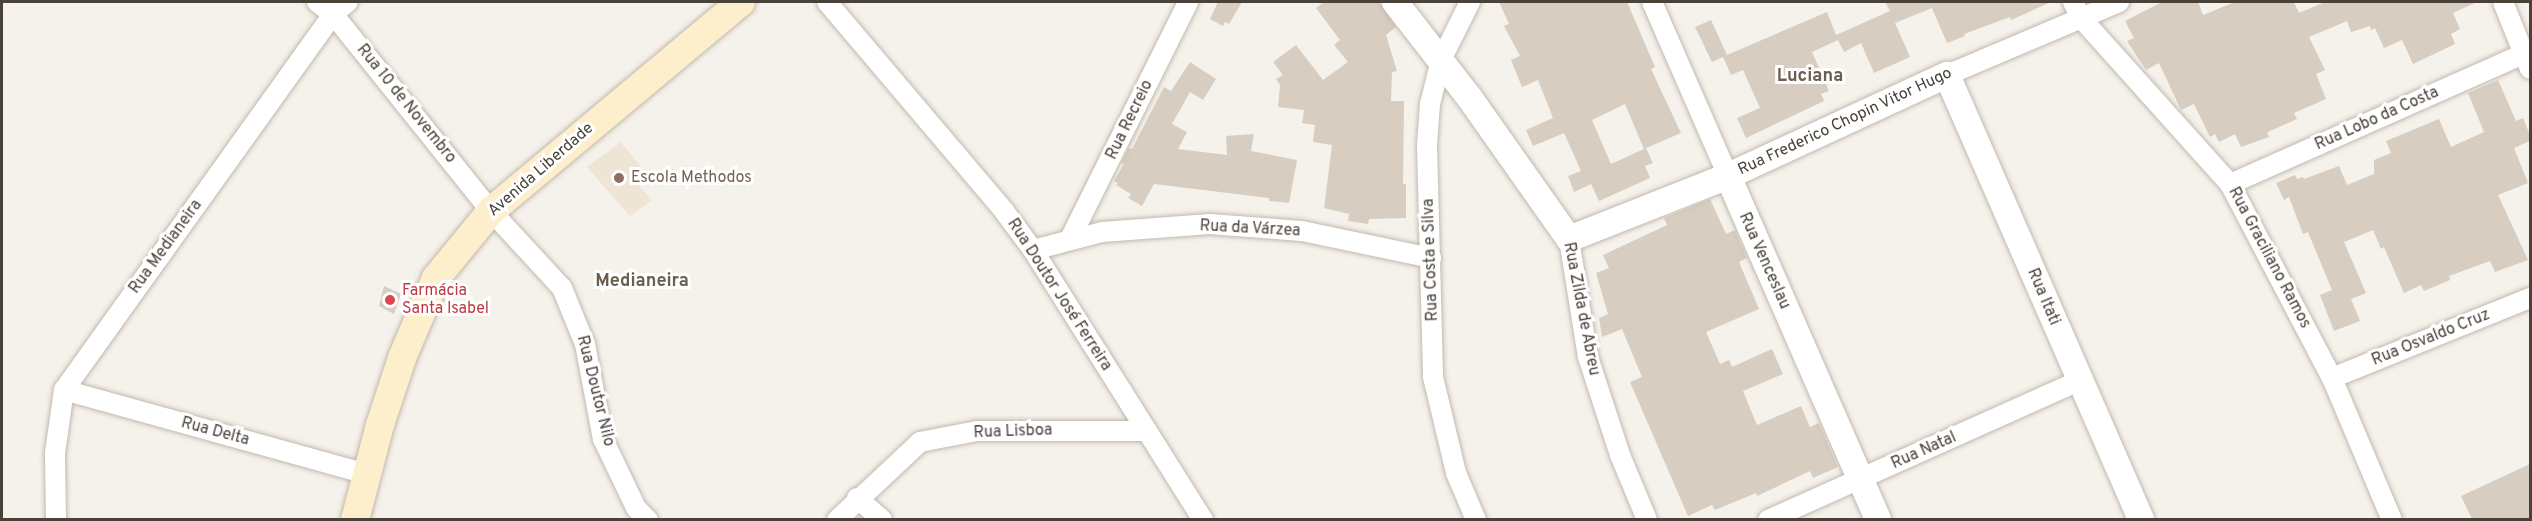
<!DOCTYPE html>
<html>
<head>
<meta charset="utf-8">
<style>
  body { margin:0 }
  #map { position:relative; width:2532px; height:521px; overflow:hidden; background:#f5f1eb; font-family:Overpass,sans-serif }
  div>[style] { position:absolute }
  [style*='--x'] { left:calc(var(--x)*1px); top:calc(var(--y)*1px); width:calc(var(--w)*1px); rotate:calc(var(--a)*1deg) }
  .education>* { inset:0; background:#eee5d5 }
  .building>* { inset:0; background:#d7cdc0 }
  .roads { filter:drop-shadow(0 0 2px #c1b9ad) drop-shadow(0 0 2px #c1b9ad) }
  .minor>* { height:20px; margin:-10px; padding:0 10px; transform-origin:10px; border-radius:10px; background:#fff }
  .tertiary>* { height:26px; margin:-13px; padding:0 13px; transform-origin:13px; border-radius:13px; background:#fff }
  .secondary>* { height:28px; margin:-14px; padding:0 14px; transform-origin:14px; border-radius:14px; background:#feefcc }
  .dots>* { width:16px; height:16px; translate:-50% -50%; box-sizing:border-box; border:3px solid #fff; border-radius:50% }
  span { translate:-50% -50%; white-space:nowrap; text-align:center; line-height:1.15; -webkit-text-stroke:6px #fff; paint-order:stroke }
  .street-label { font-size:16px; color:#4a4239 }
  .education-label { font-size:16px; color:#785e54 }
  .left { translate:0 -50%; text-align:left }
  .health-label { font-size:16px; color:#be3a42 }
  .neighbourhood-label { font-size:18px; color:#6c5f50; font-weight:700 }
  .frame { position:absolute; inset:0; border:3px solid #4a4239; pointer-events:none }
</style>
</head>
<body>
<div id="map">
  <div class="education">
    <i style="clip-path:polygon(621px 142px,646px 173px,636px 183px,652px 200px,630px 216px,587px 167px)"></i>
  </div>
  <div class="building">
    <i style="clip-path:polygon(1218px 2px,1242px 2px,1229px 24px,1225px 22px,1223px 26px,1210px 19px)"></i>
    <i style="clip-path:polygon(1324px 2px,1379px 2px,1396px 27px,1386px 35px,1397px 71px,1392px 72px,1391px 101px,1404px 101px,1403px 184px,1406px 184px,1406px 218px,1369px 219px,1368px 224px,1348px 221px,1349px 214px,1324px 208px,1332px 145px,1313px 142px,1315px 125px,1302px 123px,1304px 110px,1278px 107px,1280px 85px,1276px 79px,1283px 75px,1273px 62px,1296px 45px,1323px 80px,1348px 62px,1334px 45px,1340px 40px,1316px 8px)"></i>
    <i style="clip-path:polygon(evenodd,1499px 2px,1627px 2px,1655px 67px,1651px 69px,1681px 133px,1646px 148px,1653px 163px,1645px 166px,1650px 178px,1599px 201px,1591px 184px,1574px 192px,1568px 176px,1581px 171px,1564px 133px,1533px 146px,1526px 130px,1553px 118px,1538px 80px,1522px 87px,1511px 60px,1520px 56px,1504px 26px,1509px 24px,1499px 2px,1625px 104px,1644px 149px,1611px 164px,1592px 120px,1625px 104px)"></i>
    <i style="clip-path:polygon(1885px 2px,2051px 2px,2011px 20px,2010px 17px,1964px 34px,1965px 36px,1947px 43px,1932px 8px,1895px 23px,1910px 57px,1874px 73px,1861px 43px,1844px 52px,1836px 36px,1838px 40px,1812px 52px,1829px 91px,1821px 94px,1824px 101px,1746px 138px,1737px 118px,1760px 108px,1743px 70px,1731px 75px,1723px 57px,1712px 62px,1695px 27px,1711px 20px,1727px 55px,1827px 12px,1836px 35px,1890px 11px)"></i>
    <i style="clip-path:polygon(2162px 2px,2198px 2px,2203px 15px,2235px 2px,2294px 2px,2299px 13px,2325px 2px,2477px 2px,2453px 13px,2460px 29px,2451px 34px,2455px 44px,2413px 64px,2402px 40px,2384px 48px,2375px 28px,2371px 30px,2370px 26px,2351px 32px,2347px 21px,2309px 37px,2325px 70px,2316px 74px,2326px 99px,2294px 113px,2297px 119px,2270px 131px,2267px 133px,2269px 137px,2241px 147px,2235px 134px,2219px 142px,2215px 134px,2210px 137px,2194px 104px,2181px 110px,2159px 63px,2146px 70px,2127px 41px,2134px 38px,2125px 21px)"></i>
    <i style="clip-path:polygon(1190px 62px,1216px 79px,1203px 100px,1190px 92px,1172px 124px,1187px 132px,1178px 149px,1227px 155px,1226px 136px,1254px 134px,1251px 151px,1297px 160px,1289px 203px,1269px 201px,1269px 198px,1154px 184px,1142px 206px,1128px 198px,1131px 194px,1116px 185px,1118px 183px,1114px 181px,1124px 164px,1121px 163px,1129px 148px,1132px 149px,1164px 87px,1171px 91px)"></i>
    <i style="clip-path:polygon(2498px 80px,2516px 121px,2523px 118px,2530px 135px,2530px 141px,2514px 148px,2528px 183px,2498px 195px,2528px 260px,2495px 272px,2490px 261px,2449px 276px,2450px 280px,2424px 291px,2421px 285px,2404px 293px,2384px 247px,2381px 249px,2373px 230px,2344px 242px,2366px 293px,2351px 299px,2360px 321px,2334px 331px,2320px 295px,2332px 290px,2308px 232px,2303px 234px,2289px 197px,2284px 200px,2276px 183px,2295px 175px,2297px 179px,2303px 177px,2304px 179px,2339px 166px,2347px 185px,2374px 174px,2374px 160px,2391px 153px,2386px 141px,2439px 119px,2451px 147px,2484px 132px,2468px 93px)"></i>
    <i style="clip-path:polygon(1710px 199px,1726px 234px,1735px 230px,1747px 258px,1739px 262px,1759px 309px,1706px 332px,1720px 364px,1729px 360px,1732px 367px,1772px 349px,1783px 374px,1743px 391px,1757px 425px,1801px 406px,1810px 427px,1819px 423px,1838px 467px,1813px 478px,1810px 471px,1757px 496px,1756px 493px,1715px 510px,1712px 505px,1688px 516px,1630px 382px,1642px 377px,1622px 329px,1602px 337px,1599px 318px,1608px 314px,1596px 273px,1609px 268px,1603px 255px,1667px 225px,1664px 218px)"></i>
    <i style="clip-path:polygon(384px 286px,401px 294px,394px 314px,379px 306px)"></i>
    <i style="clip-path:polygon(2530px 464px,2530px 519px,2472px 519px,2461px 496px)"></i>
  </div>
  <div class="roads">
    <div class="minor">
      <i style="--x:317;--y:2;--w:20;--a:37"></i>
      <i style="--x:333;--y:14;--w:253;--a:51.3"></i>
      <i style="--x:491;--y:211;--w:105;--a:47.3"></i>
      <i style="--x:562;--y:288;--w:61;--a:67.7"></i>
      <i style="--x:585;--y:344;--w:97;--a:79.3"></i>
      <i style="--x:603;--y:439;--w:76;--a:64.4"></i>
      <i style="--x:636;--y:508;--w:17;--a:45"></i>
      <i style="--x:827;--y:2;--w:274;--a:49.7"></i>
      <i style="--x:1004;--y:211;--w:49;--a:53.4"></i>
      <i style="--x:1033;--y:250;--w:319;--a:57.8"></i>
      <i style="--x:1470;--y:2;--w:65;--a:116.6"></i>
      <i style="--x:1441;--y:60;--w:45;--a:104"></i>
      <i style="--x:1430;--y:104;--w:41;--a:94.2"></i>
      <i style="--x:1427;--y:145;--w:232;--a:88.5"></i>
      <i style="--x:1433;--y:377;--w:99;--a:76.5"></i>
      <i style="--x:1456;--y:473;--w:51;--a:66.9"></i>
      <i style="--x:1652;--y:2;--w:190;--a:66.4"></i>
      <i style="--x:2073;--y:2;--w:18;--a:63"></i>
      <i style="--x:2081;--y:18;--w:223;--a:48.1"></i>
      <i style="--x:2230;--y:184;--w:219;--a:62.3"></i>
      <i style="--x:2332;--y:378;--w:154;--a:67.1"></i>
      <i style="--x:2503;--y:2;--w:72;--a:68.1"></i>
      <i style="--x:1947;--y:75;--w:187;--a:-23"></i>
      <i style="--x:2230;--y:184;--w:321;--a:-23.9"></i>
      <i style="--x:1070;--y:239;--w:265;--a:-63.5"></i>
      <i style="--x:1569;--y:239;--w:120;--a:80.9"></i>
      <i style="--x:1588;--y:357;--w:103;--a:71.9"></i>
      <i style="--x:1620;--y:455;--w:70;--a:67.4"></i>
      <i style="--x:1033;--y:250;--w:71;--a:-14.6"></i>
      <i style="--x:1102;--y:232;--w:108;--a:-4.2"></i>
      <i style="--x:1210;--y:224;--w:92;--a:4.4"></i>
      <i style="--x:1302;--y:231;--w:132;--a:11.8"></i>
      <i style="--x:2332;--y:378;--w:214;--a:-22"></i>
      <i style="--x:64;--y:390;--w:314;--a:15.5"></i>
      <i style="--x:857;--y:498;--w:33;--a:41"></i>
      <i style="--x:56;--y:520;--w:67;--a:-90.9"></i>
      <i style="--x:55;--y:453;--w:64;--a:-81.9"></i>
      <i style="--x:64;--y:390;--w:462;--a:-54.4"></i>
      <i style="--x:333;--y:14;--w:19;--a:-39"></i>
      <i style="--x:837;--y:520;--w:114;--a:-43.2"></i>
      <i style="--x:920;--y:442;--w:58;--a:-10.9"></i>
      <i style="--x:977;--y:431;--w:170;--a:0"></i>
      <i style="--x:1768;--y:520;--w:341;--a:-24.1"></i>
    </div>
    <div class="tertiary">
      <i style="--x:1395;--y:2;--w:120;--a:52.1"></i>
      <i style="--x:1469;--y:97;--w:174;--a:54.8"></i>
      <i style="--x:1569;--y:239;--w:171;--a:-21.6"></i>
      <i style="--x:1728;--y:176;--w:241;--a:-24.8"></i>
      <i style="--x:1947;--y:75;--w:485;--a:66.4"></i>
      <i style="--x:1728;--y:176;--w:375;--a:66.4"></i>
    </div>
    <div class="secondary">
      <i style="--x:355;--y:520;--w:98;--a:-75.3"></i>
      <i style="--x:380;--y:425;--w:71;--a:-71.8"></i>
      <i style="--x:402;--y:358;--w:87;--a:-67"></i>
      <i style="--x:436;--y:278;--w:87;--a:-50.6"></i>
      <i style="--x:491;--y:211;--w:326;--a:-39.9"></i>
    </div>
  </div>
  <div class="dots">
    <i style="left:619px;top:178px;background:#8d6e63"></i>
    <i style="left:390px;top:300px;background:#e0444e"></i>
  </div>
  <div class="street-label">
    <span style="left:406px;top:104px;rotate:51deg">Rua 10 de Novembro</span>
    <span style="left:2377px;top:119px;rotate:-24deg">Rua Lobo da Costa</span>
    <span style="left:1130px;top:120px;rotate:-64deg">Rua Recreio</span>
    <span style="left:1845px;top:122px;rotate:-25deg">Rua Frederico Chopin Vitor Hugo</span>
    <span style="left:541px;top:170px;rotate:-41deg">Avenida Liberdade</span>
    <span style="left:1250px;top:229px;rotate:3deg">Rua da Várzea</span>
    <span style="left:166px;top:247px;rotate:-54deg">Rua Medianeira</span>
    <span style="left:2269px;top:258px;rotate:62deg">Rua Graciliano Ramos</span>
    <span style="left:1431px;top:260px;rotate:-92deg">Rua Costa e Silva</span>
    <span style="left:1764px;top:261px;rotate:66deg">Rua Venceslau</span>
    <span style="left:1059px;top:295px;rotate:57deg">Rua Doutor José Ferreira</span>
    <span style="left:2043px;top:297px;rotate:67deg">Rua Itati</span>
    <span style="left:1581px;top:309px;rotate:79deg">Rua Zilda de Abreu</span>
    <span style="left:2431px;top:338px;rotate:-22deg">Rua Osvaldo Cruz</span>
    <span style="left:595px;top:391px;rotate:76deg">Rua Doutor Nilo</span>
    <span style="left:215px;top:432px;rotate:15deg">Rua Delta</span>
    <span style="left:1013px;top:432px;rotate:-2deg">Rua Lisboa</span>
    <span style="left:1924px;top:451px;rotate:-24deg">Rua Natal</span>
  </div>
  <div class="education-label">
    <span class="left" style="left:631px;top:178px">Escola Methodos</span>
  </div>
  <div class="health-label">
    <span class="left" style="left:402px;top:300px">Farmácia<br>Santa Isabel</span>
  </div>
  <div class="neighbourhood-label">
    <span style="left:1810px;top:77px">Luciana</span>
    <span style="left:642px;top:282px">Medianeira</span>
  </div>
  <div class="frame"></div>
</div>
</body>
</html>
